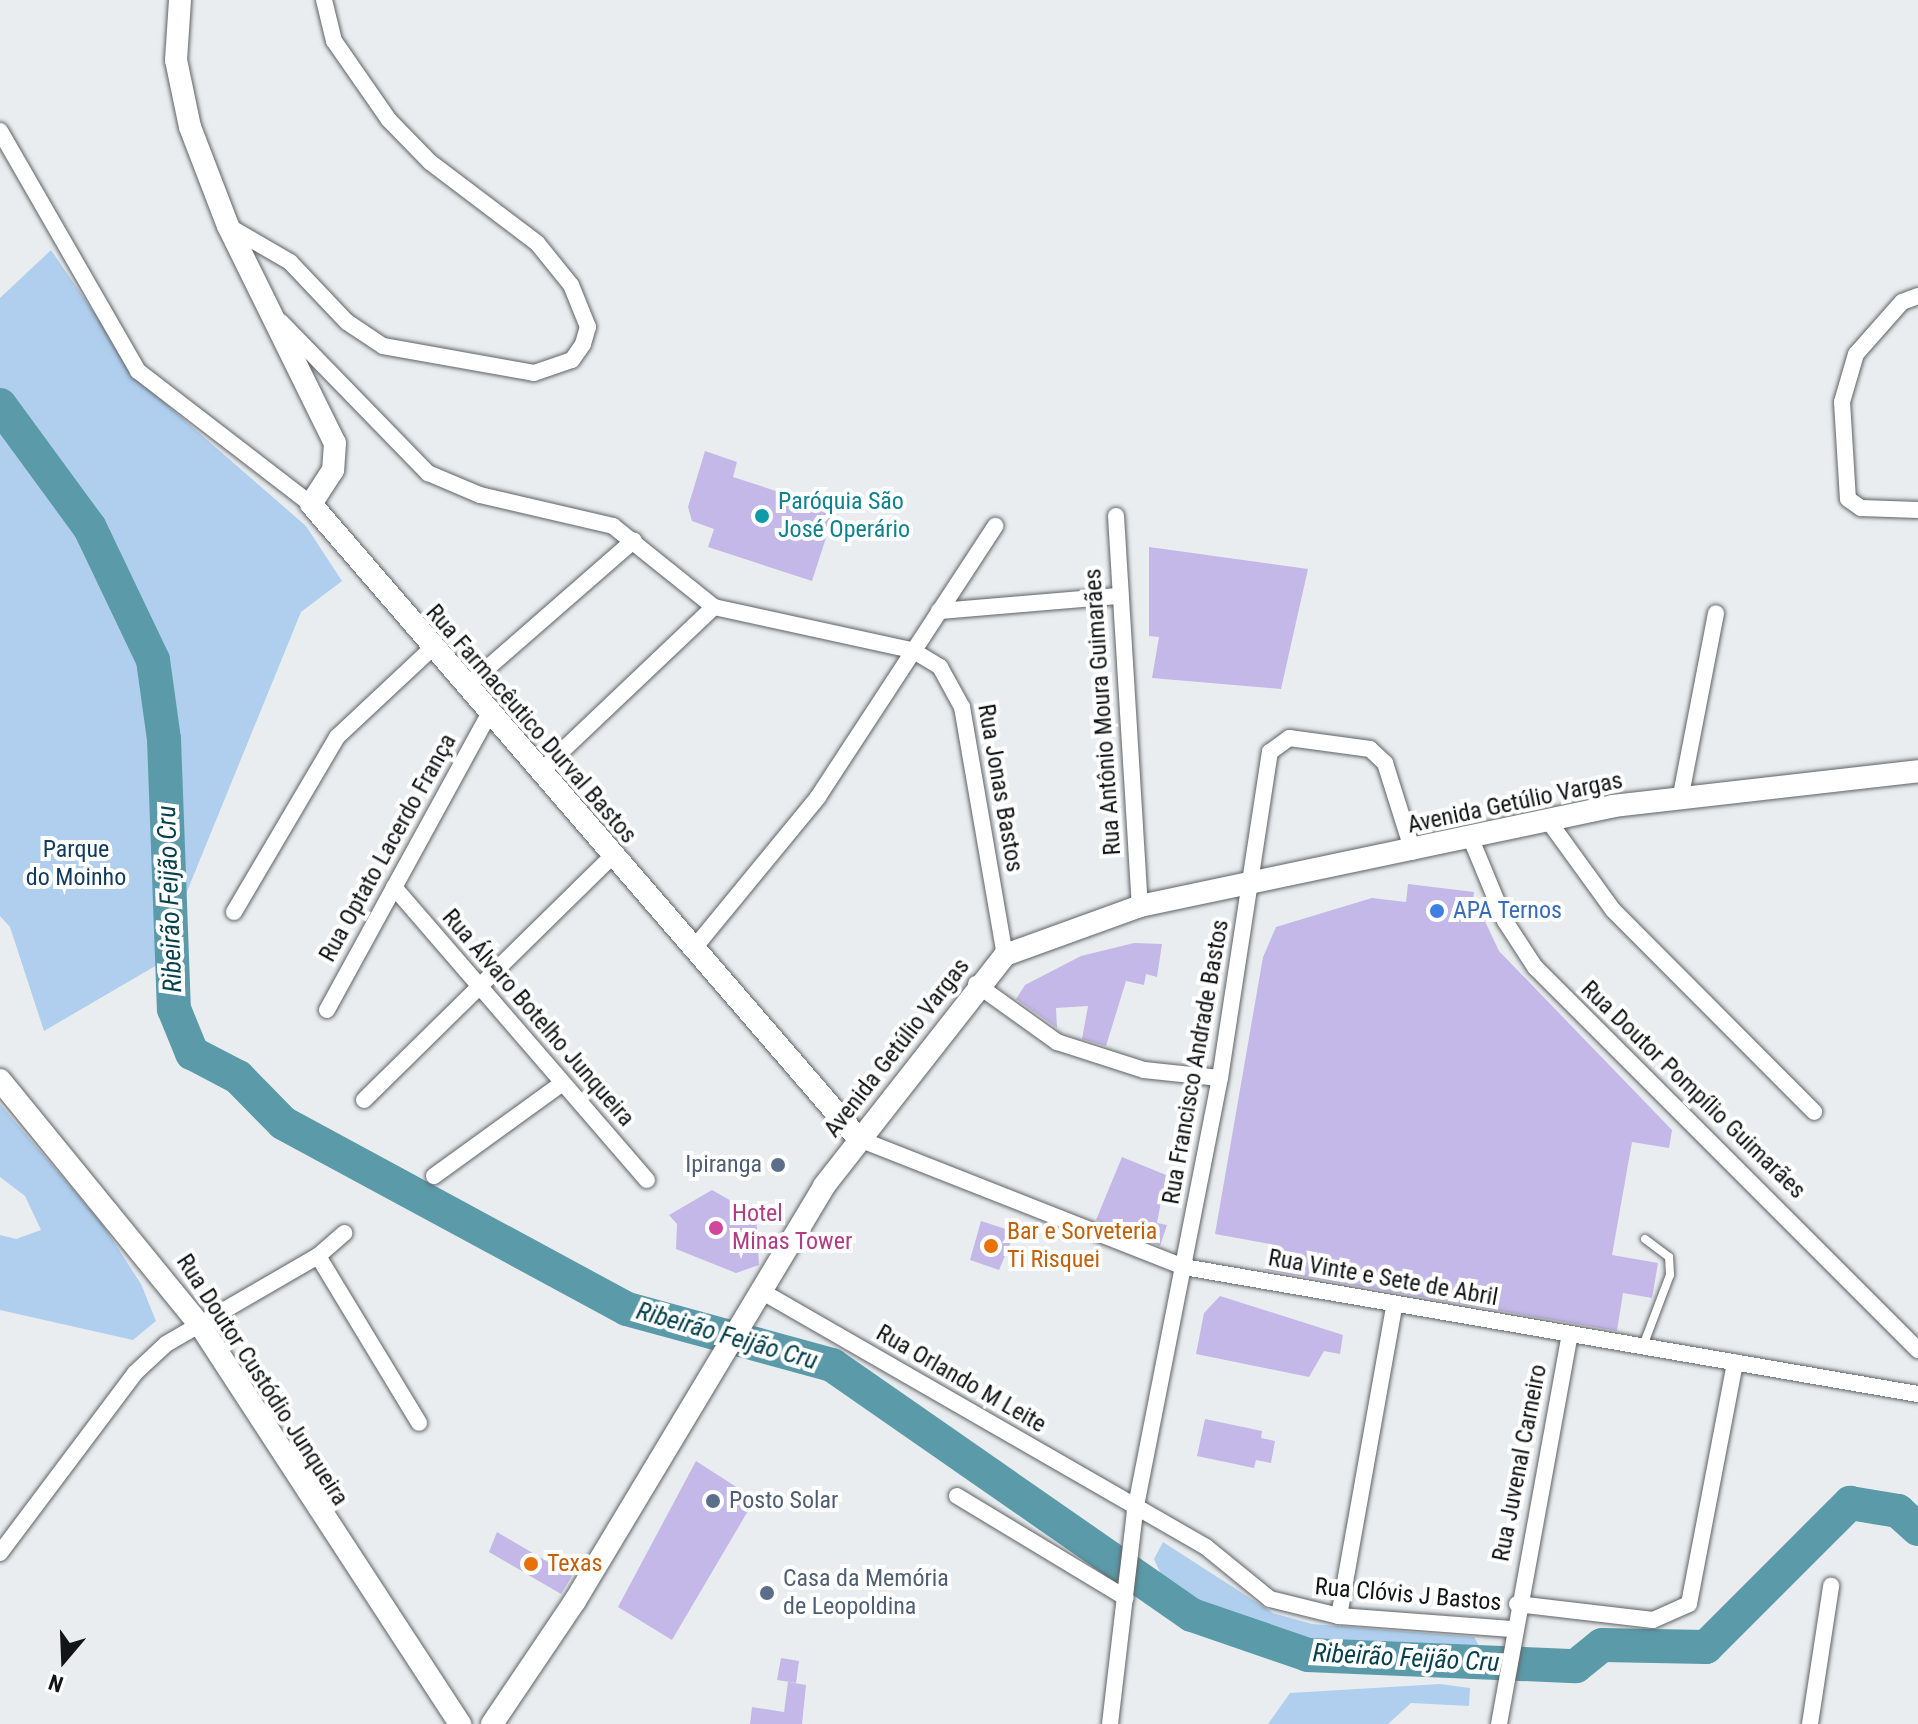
<!DOCTYPE html>
<html>
<head>
<meta charset="utf-8">
<style>
  body { margin:0 }
  #map { position:relative; width:1918px; height:1724px; overflow:hidden; background:#e9edf0; font-family:"Roboto Condensed",sans-serif }
  div>[style] { position:absolute }
  [style*='--x'] { left:calc(var(--x)*1px); top:calc(var(--y)*1px); width:calc(var(--w)*1px); rotate:calc(var(--a)*1deg) }
  .green>* { inset:0; background:#b0cfee }
  .river>* { height:34px; margin:-17px; padding:0 17px; transform-origin:17px; border-radius:17px; background:#5b9aa9 }
  .building>* { inset:0; background:#c4b8e8 }
  .roads { filter:drop-shadow(0 0 2px #5f6265) drop-shadow(0 0 2px #5f6265) }
  .lane>* { height:8px; margin:-4px; padding:0 4px; transform-origin:4px; border-radius:4px; background:#fff }
  .street>* { height:16px; margin:-8px; padding:0 8px; transform-origin:8px; border-radius:8px; background:#fff }
  .secondary>* { height:22px; margin:-11px; padding:0 11px; transform-origin:11px; border-radius:11px; background:#fff }
  .dots>* { width:22px; height:22px; translate:-50% -50%; box-sizing:border-box; border:4px solid #fff; border-radius:50% }
  span { translate:-50% -50%; white-space:nowrap; text-align:center; line-height:1.15; -webkit-text-stroke:8px #fff; paint-order:stroke }
  .culture-label { font-size:24px; color:#0d838f }
  .left { translate:0 -50%; text-align:left }
  .street-label { font-size:24px; color:#121415 }
  .park-label { font-size:24px; color:#0e3b5f }
  .shop-label { font-size:24px; color:#366cbe }
  .service-label { font-size:24px; color:#4e5e75 }
  .right { translate:-100% -50%; text-align:right }
  .hotel-label { font-size:24px; color:#b23c85 }
  .food-label { font-size:24px; color:#c56008 }
  .water-label { font-size:26px; color:#05424d; font-style:italic }
  .north { position:absolute; left:24px; top:1620px; width:80px; height:80px; -webkit-text-stroke:6px #fff; paint-order:stroke; rotate:199deg; font-size:22px; font-weight:700; line-height:32px; text-align:center; color:#121415 }
  .north::after { content:''; display:block; margin:auto; width:28px; height:36px; background:#121415; clip-path:polygon(50% 0,100% 100%,50% 72%,0 100%) }
</style>
</head>
<body>
<div id="map">
  <div class="green">
    <i style="clip-path:polygon(51px 250px,143px 384px,306px 526px,342px 581px,301px 612px,157px 965px,44px 1031px,10px 927px,0 916px,0 298px)"></i>
    <i style="clip-path:polygon(0 1104px,103px 1225px,141px 1284px,156px 1321px,133px 1340px,0 1310px,0 1235px,16px 1239px,41px 1230px,25px 1196px,0 1177px)"></i>
    <i style="clip-path:polygon(1163px 1542px,1273px 1613px,1312px 1624px,1474px 1637px,1482px 1651px,1476px 1657px,1311px 1649px,1247px 1632px,1210px 1618px,1165px 1583px,1154px 1559px)"></i>
    <i style="clip-path:polygon(1440px 1684px,1470px 1688px,1469px 1706px,1411px 1703px,1388px 1724px,1268px 1724px,1290px 1693px)"></i>
  </div>
  <div class="river">
    <i style="--x:0;--y:405;--w:152;--a:53.8"></i>
    <i style="--x:90;--y:528;--w:146;--a:64.5"></i>
    <i style="--x:153;--y:660;--w:80;--a:82.1"></i>
    <i style="--x:164;--y:739;--w:270;--a:87.9"></i>
    <i style="--x:174;--y:1009;--w:48;--a:67.8"></i>
    <i style="--x:192;--y:1053;--w:52;--a:27.6"></i>
    <i style="--x:238;--y:1077;--w:64;--a:45.6"></i>
    <i style="--x:283;--y:1123;--w:391;--a:28.4"></i>
    <i style="--x:627;--y:1309;--w:213;--a:15.3"></i>
    <i style="--x:832;--y:1365;--w:438;--a:34.8"></i>
    <i style="--x:1192;--y:1615;--w:123;--a:19"></i>
    <i style="--x:1308;--y:1655;--w:268;--a:2.4"></i>
    <i style="--x:1576;--y:1666;--w:33;--a:-39"></i>
    <i style="--x:1602;--y:1645;--w:104;--a:1.1"></i>
    <i style="--x:1706;--y:1647;--w:204;--a:-45"></i>
    <i style="--x:1850;--y:1503;--w:49;--a:9.5"></i>
    <i style="--x:1898;--y:1511;--w:27;--a:42"></i>
  </div>
  <div class="building">
    <i style="clip-path:polygon(705px 451px,737px 462px,733px 477px,835px 510px,812px 581px,708px 547px,714px 529px,692px 521px,688px 507px)"></i>
    <i style="clip-path:polygon(1149px 547px,1308px 569px,1281px 689px,1152px 678px,1159px 637px,1149px 636px)"></i>
    <i style="clip-path:polygon(1408px 884px,1474px 892px,1472px 914px,1482px 915px,1499px 951px,1672px 1130px,1669px 1148px,1632px 1142px,1612px 1255px,1658px 1263px,1652px 1298px,1623px 1293px,1617px 1331px,1265px 1270px,1270px 1244px,1215px 1234px,1263px 957px,1276px 927px,1372px 898px,1406px 902px)"></i>
    <i style="clip-path:polygon(1134px 943px,1162px 944px,1157px 977px,1146px 974px,1144px 985px,1126px 981px,1106px 1046px,1082px 1039px,1088px 1006px,1056px 1008px,1057px 1028px,1016px 999px,1025px 985px,1081px 956px)"></i>
    <i style="clip-path:polygon(1122px 1157px,1166px 1175px,1157px 1223px,1167px 1225px,1160px 1246px,1096px 1220px)"></i>
    <i style="clip-path:polygon(712px 1190px,756px 1215px,759px 1265px,736px 1273px,676px 1249px,677px 1224px,669px 1215px)"></i>
    <i style="clip-path:polygon(981px 1221px,1015px 1232px,999px 1270px,970px 1260px)"></i>
    <i style="clip-path:polygon(1220px 1296px,1343px 1335px,1340px 1354px,1324px 1351px,1309px 1377px,1196px 1354px,1204px 1313px)"></i>
    <i style="clip-path:polygon(1205px 1419px,1262px 1431px,1261px 1438px,1275px 1441px,1271px 1463px,1256px 1460px,1254px 1468px,1197px 1456px)"></i>
    <i style="clip-path:polygon(696px 1461px,755px 1499px,672px 1640px,618px 1607px)"></i>
    <i style="clip-path:polygon(497px 1532px,572px 1576px,561px 1594px,489px 1552px)"></i>
    <i style="clip-path:polygon(781px 1658px,799px 1661px,796px 1683px,777px 1680px)"></i>
    <i style="clip-path:polygon(788px 1682px,806px 1685px,802px 1724px,750px 1724px,752px 1707px,784px 1712px)"></i>
  </div>
  <div class="roads">
    <div class="lane">
      <i style="--x:1643;--y:1346;--w:76;--a:-69.2"></i>
      <i style="--x:1670;--y:1275;--w:18;--a:-93"></i>
      <i style="--x:1669;--y:1257;--w:30;--a:-143"></i>
    </div>
    <div class="street">
      <i style="--x:0;--y:131;--w:277;--a:60.1"></i>
      <i style="--x:138;--y:371;--w:218;--a:37.6"></i>
      <i style="--x:228;--y:226;--w:72;--a:30.1"></i>
      <i style="--x:290;--y:262;--w:83;--a:46.5"></i>
      <i style="--x:347;--y:322;--w:43;--a:33.7"></i>
      <i style="--x:383;--y:346;--w:153;--a:10.1"></i>
      <i style="--x:534;--y:373;--w:40;--a:-18.9"></i>
      <i style="--x:572;--y:360;--w:19;--a:-55"></i>
      <i style="--x:583;--y:344;--w:18;--a:-74"></i>
      <i style="--x:588;--y:327;--w:45;--a:-112"></i>
      <i style="--x:571;--y:285;--w:54;--a:-129"></i>
      <i style="--x:537;--y:243;--w:134;--a:-142.9"></i>
      <i style="--x:430;--y:162;--w:59;--a:-134.3"></i>
      <i style="--x:389;--y:120;--w:96;--a:-124.8"></i>
      <i style="--x:334;--y:41;--w:42;--a:-103.7"></i>
      <i style="--x:1918;--y:296;--w:17;--a:159"></i>
      <i style="--x:1902;--y:302;--w:69;--a:131.5"></i>
      <i style="--x:1856;--y:354;--w:50;--a:106.3"></i>
      <i style="--x:1842;--y:402;--w:97;--a:86.5"></i>
      <i style="--x:1848;--y:499;--w:16;--a:35"></i>
      <i style="--x:1861;--y:508;--w:57;--a:2"></i>
      <i style="--x:281;--y:322;--w:211;--a:45.8"></i>
      <i style="--x:428;--y:473;--w:56;--a:22.9"></i>
      <i style="--x:480;--y:495;--w:137;--a:13.1"></i>
      <i style="--x:613;--y:526;--w:129;--a:38.7"></i>
      <i style="--x:714;--y:607;--w:203;--a:12.3"></i>
      <i style="--x:912;--y:650;--w:33;--a:31"></i>
      <i style="--x:940;--y:667;--w:46;--a:61.2"></i>
      <i style="--x:962;--y:707;--w:252;--a:80.2"></i>
      <i style="--x:1116;--y:516;--w:391;--a:86.5"></i>
      <i style="--x:939;--y:611;--w:180;--a:-4.8"></i>
      <i style="--x:468;--y:685;--w:220;--a:-41.1"></i>
      <i style="--x:542;--y:770;--w:237;--a:-43.5"></i>
      <i style="--x:1681;--y:795;--w:185;--a:-79.1"></i>
      <i style="--x:1550;--y:823;--w:107;--a:54.1"></i>
      <i style="--x:1613;--y:910;--w:285;--a:45.1"></i>
      <i style="--x:1471;--y:839;--w:89;--a:67.5"></i>
      <i style="--x:1505;--y:921;--w:55;--a:56.9"></i>
      <i style="--x:1535;--y:967;--w:542;--a:45"></i>
      <i style="--x:394;--y:887;--w:387;--a:49.2"></i>
      <i style="--x:234;--y:912;--w:203;--a:-59.5"></i>
      <i style="--x:337;--y:737;--w:129;--a:-43.1"></i>
      <i style="--x:695;--y:947;--w:194;--a:-50.6"></i>
      <i style="--x:818;--y:797;--w:324;--a:-56.8"></i>
      <i style="--x:976;--y:984;--w:100;--a:35.6"></i>
      <i style="--x:1057;--y:1042;--w:91;--a:17.8"></i>
      <i style="--x:1144;--y:1070;--w:76;--a:6"></i>
      <i style="--x:327;--y:1010;--w:342;--a:-61.3"></i>
      <i style="--x:364;--y:1100;--w:348;--a:-44.5"></i>
      <i style="--x:859;--y:1139;--w:349;--a:21.5"></i>
      <i style="--x:1184;--y:1267;--w:745;--a:9.82"></i>
      <i style="--x:434;--y:1176;--w:157;--a:-35.9"></i>
      <i style="--x:318;--y:1256;--w:195;--a:58.8"></i>
      <i style="--x:761;--y:1291;--w:513;--a:29.91"></i>
      <i style="--x:1206;--y:1547;--w:82;--a:39.1"></i>
      <i style="--x:1270;--y:1599;--w:71;--a:13.8"></i>
      <i style="--x:1339;--y:1616;--w:173;--a:4.3"></i>
      <i style="--x:957;--y:1496;--w:197;--a:31.1"></i>
      <i style="--x:0;--y:1553;--w:225;--a:-53.1"></i>
      <i style="--x:135;--y:1373;--w:42;--a:-43.1"></i>
      <i style="--x:166;--y:1344;--w:176;--a:-30.1"></i>
      <i style="--x:318;--y:1256;--w:35;--a:-41"></i>
      <i style="--x:1517;--y:1604;--w:137;--a:6.7"></i>
      <i style="--x:1653;--y:1620;--w:39;--a:-24"></i>
      <i style="--x:1689;--y:1604;--w:246;--a:-79.2"></i>
      <i style="--x:1339;--y:1616;--w:315;--a:-79.9"></i>
      <i style="--x:1110;--y:1724;--w:214;--a:-83.3"></i>
      <i style="--x:1135;--y:1511;--w:441;--a:-78.9"></i>
      <i style="--x:1220;--y:1078;--w:330;--a:-81.3"></i>
      <i style="--x:1270;--y:752;--w:24;--a:-36"></i>
      <i style="--x:1289;--y:738;--w:82;--a:7.7"></i>
      <i style="--x:1370;--y:749;--w:21;--a:43"></i>
      <i style="--x:1385;--y:763;--w:93;--a:72.5"></i>
      <i style="--x:1499;--y:1724;--w:395;--a:-79.7"></i>
      <i style="--x:1810;--y:1724;--w:140;--a:-81.3"></i>
    </div>
    <div class="secondary">
      <i style="--x:180;--y:0;--w:60;--a:93.8"></i>
      <i style="--x:176;--y:60;--w:68;--a:78.2"></i>
      <i style="--x:190;--y:127;--w:106;--a:69"></i>
      <i style="--x:228;--y:226;--w:242;--a:63.8"></i>
      <i style="--x:335;--y:443;--w:27;--a:94"></i>
      <i style="--x:333;--y:470;--w:40;--a:122.9"></i>
      <i style="--x:311;--y:504;--w:839;--a:49.21"></i>
      <i style="--x:0;--y:1080;--w:320;--a:50.8"></i>
      <i style="--x:202;--y:1328;--w:473;--a:56.9"></i>
      <i style="--x:492;--y:1724;--w:148;--a:-56"></i>
      <i style="--x:575;--y:1601;--w:484;--a:-59"></i>
      <i style="--x:824;--y:1186;--w:293;--a:-51.9"></i>
      <i style="--x:1005;--y:955;--w:144;--a:-19.9"></i>
      <i style="--x:1140;--y:906;--w:483;--a:-11.9"></i>
      <i style="--x:1613;--y:806;--w:307;--a:-6.5"></i>
    </div>
  </div>
  <div class="dots">
    <i style="left:762px;top:516px;background:#0f9aa8"></i>
    <i style="left:1437px;top:911px;background:#3f7fe0"></i>
    <i style="left:778px;top:1165px;background:#5c6f8a"></i>
    <i style="left:716px;top:1228px;background:#d1479c"></i>
    <i style="left:991px;top:1246px;background:#e8710a"></i>
    <i style="left:713px;top:1501px;background:#5c6f8a"></i>
    <i style="left:531px;top:1564px;background:#e8710a"></i>
    <i style="left:767px;top:1593px;background:#5c6f8a"></i>
  </div>
  <div class="culture-label">
    <span class="left" style="left:778px;top:516px">Paróquia São<br>José Operário</span>
  </div>
  <div class="street-label">
    <span style="left:1103px;top:712px;rotate:-94deg">Rua Antônio Moura Guimarães</span>
    <span style="left:531px;top:724px;rotate:49deg">Rua Farmacêutico Durval Bastos</span>
    <span style="left:1000px;top:788px;rotate:80deg">Rua Jonas Bastos</span>
    <span style="left:1515px;top:803px;rotate:-12deg">Avenida Getúlio Vargas</span>
    <span style="left:388px;top:848px;rotate:-61deg">Rua Optato Lacerdo França</span>
    <span style="left:538px;top:1018px;rotate:49deg">Rua Álvaro Botelho Junqueira</span>
    <span style="left:897px;top:1048px;rotate:-52deg">Avenida Getúlio Vargas</span>
    <span style="left:1196px;top:1062px;rotate:-80deg">Rua Francisco Andrade Bastos</span>
    <span style="left:1693px;top:1090px;rotate:44deg">Rua Doutor Pompílio Guimarães</span>
    <span style="left:1383px;top:1278px;rotate:10deg">Rua Vinte e Sete de Abril</span>
    <span style="left:961px;top:1379px;rotate:30deg">Rua Orlando M Leite</span>
    <span style="left:262px;top:1380px;rotate:57deg">Rua Doutor Custódio Junqueira</span>
    <span style="left:1520px;top:1463px;rotate:-79deg">Rua Juvenal Carneiro</span>
    <span style="left:1408px;top:1595px;rotate:5deg">Rua Clóvis J Bastos</span>
  </div>
  <div class="park-label">
    <span style="left:76px;top:864px">Parque<br>do Moinho</span>
  </div>
  <div class="shop-label">
    <span class="left" style="left:1453px;top:911px">APA Ternos</span>
  </div>
  <div class="service-label">
    <span class="right" style="left:762px;top:1165px">Ipiranga</span>
    <span class="left" style="left:729px;top:1501px">Posto Solar</span>
    <span class="left" style="left:783px;top:1593px">Casa da Memória<br>de Leopoldina</span>
  </div>
  <div class="hotel-label">
    <span class="left" style="left:732px;top:1228px">Hotel<br>Minas Tower</span>
  </div>
  <div class="food-label">
    <span class="left" style="left:1007px;top:1246px">Bar e Sorveteria<br>Ti Risquei</span>
    <span class="left" style="left:547px;top:1564px">Texas</span>
  </div>
  <div class="water-label">
    <span style="left:170px;top:899px;rotate:-92deg">Ribeirão Feijão Cru</span>
    <span style="left:727px;top:1336px;rotate:16deg">Ribeirão Feijão Cru</span>
    <span style="left:1406px;top:1658px;rotate:3deg">Ribeirão Feijão Cru</span>
  </div>
  <div class="north">N</div>
</div>
</body>
</html>
